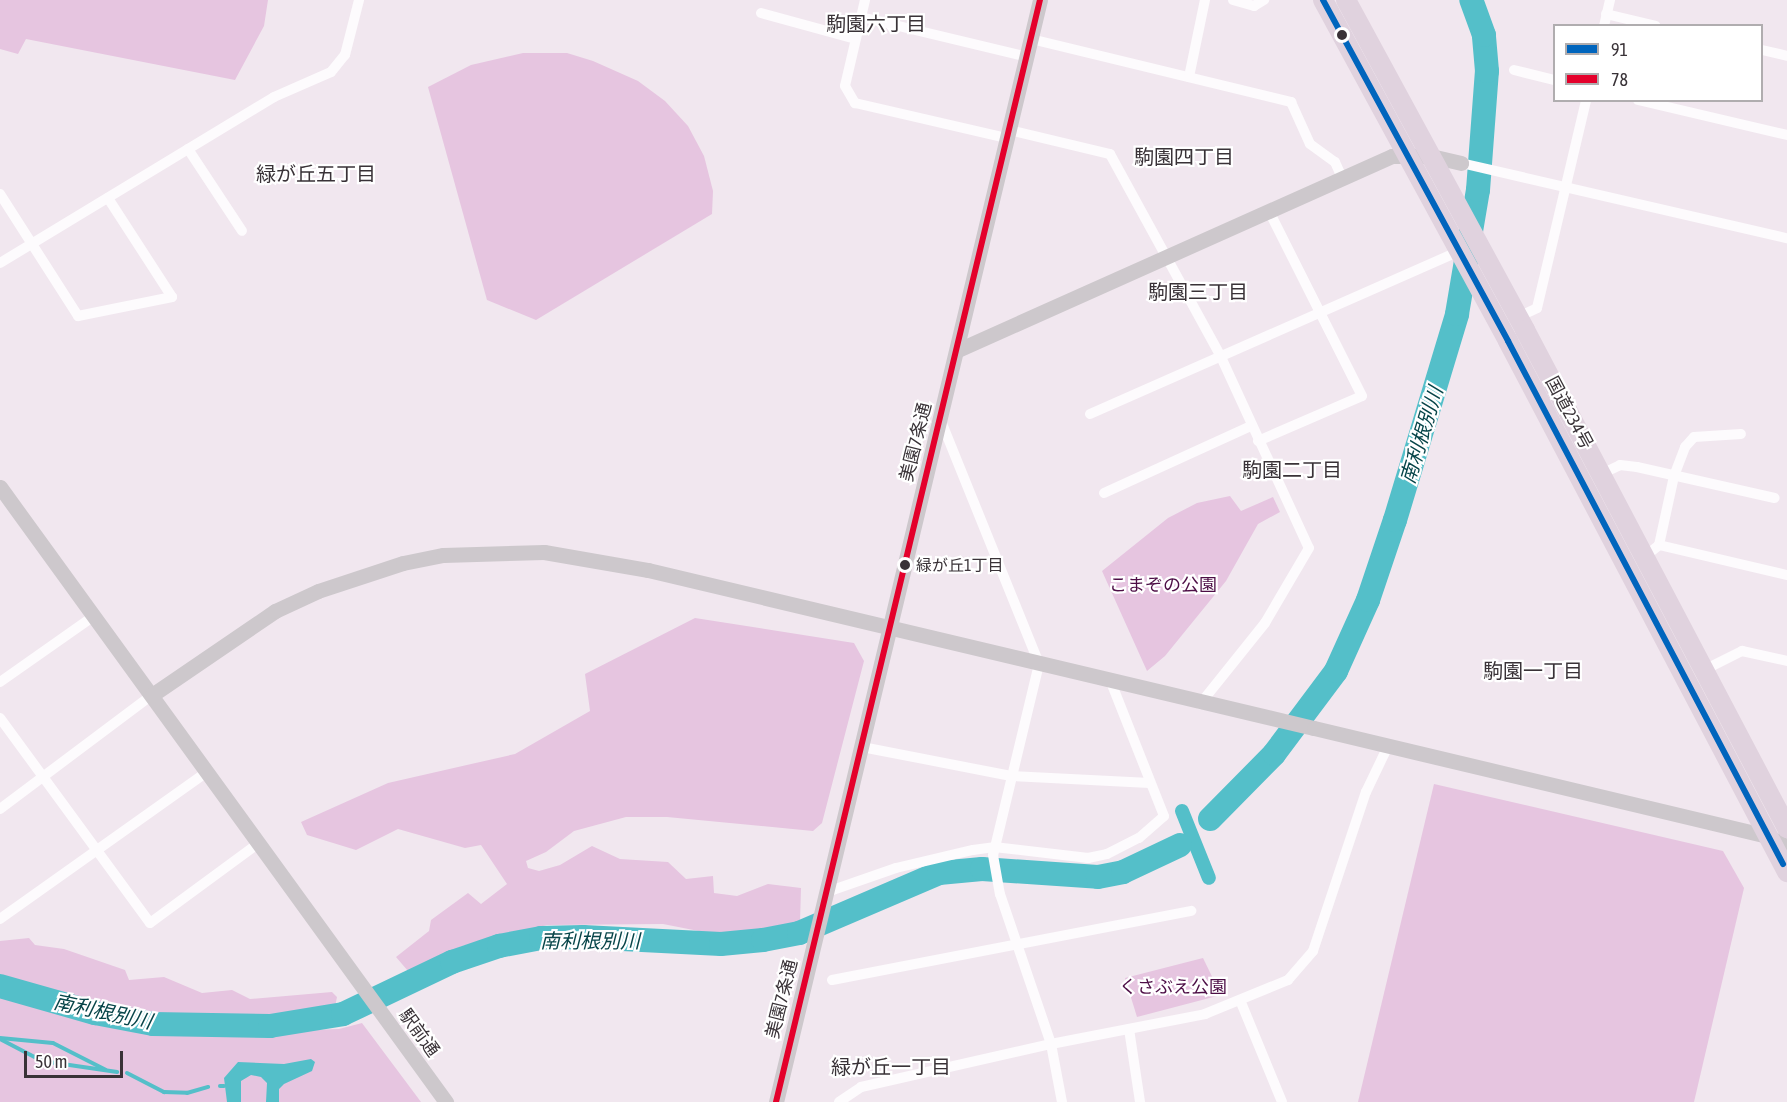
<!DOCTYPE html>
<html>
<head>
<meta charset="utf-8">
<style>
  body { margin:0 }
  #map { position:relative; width:1787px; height:1102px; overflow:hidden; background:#f1e7ef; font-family:"Asap Condensed","Noto Sans JP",sans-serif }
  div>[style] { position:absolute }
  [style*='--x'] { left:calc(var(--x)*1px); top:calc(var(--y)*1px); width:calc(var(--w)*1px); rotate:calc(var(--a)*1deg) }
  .green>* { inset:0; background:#e6c5e0 }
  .water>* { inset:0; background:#54bfc9 }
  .stream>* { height:4px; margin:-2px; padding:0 2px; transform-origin:2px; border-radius:2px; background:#54bfc9 }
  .canal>* { height:14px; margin:-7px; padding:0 7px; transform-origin:7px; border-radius:7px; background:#54bfc9 }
  .river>* { height:24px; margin:-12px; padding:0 12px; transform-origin:12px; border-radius:12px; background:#54bfc9 }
  .street>* { height:10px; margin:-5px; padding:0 5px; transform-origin:5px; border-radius:5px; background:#fdfbfd }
  .secondary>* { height:15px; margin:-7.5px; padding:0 7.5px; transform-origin:7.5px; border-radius:7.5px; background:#cdc8cc }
  .highway>* { height:20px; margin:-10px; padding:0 10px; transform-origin:10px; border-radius:10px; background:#e0d2de }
  .bus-1>* { height:6px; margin:-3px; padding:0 3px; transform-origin:3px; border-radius:3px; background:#0065bd }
  .bus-2>* { height:6px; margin:-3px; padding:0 3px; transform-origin:3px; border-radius:3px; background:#e4002b }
  .dots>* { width:16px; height:16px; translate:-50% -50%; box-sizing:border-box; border:3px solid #fff; border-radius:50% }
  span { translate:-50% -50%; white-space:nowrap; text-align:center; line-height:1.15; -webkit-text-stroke:4.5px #fff; paint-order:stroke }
  .bus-label { font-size:16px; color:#393237 }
  .left { translate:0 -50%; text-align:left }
  .street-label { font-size:18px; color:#393237 }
  .park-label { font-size:18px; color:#4d0e46 }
  .neighbourhood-label { font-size:20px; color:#393237 }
  .water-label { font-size:20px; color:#074549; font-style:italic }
  .legend { position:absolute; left:1553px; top:24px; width:210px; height:78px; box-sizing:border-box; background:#fff; border:2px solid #b0adaf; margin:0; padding:8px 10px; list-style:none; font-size:18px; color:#393237 }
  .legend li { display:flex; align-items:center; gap:12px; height:30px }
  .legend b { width:30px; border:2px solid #b0adaf }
  .scale { position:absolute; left:24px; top:1051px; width:99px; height:27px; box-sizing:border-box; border:3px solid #393237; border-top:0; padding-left:8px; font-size:18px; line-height:21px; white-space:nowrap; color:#393237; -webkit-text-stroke:4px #fff; paint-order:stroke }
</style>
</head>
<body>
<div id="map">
  <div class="green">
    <i style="clip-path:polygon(0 0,268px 0,264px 26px,235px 80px,26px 39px,18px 54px,0 49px)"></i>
    <i style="clip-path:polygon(523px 53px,567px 53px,593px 61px,638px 81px,665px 101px,688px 126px,704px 156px,713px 191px,712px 214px,536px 320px,487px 300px,428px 87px,471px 65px)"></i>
    <i style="clip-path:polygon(1230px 496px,1241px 511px,1273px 497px,1280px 512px,1258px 524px,1226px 581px,1165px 656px,1147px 671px,1102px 571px,1168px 518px,1197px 503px)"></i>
    <i style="clip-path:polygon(695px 618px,854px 643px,864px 661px,822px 823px,813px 831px,667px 817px,626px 817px,574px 831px,546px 852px,526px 861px,528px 868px,539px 871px,560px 865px,592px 846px,620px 859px,668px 862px,686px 879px,713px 876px,714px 893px,737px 896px,768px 884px,801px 888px,800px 923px,724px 936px,663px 924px,547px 925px,462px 946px,408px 971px,396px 957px,429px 931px,431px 920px,468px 893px,481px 904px,507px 884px,481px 845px,465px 848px,398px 829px,356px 850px,307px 835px,301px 822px,388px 783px,515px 754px,590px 711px,585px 674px)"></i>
    <i style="clip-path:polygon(1434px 784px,1723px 851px,1744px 888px,1694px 1102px,1358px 1102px)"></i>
    <i style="clip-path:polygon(29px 938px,35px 945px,64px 949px,125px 970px,129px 980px,164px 977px,202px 993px,232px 990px,250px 999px,332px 992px,337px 997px,334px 1012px,283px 1027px,179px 1034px,339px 1029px,362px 1023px,421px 1102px,0 1102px,0 996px,49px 1009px,5px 992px,0 982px,0 941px)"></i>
    <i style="clip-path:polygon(1203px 958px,1221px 995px,1137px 1017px,1125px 978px)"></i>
  </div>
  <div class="water">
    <i style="clip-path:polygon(311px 1059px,315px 1062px,312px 1071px,284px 1084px,279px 1089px,279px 1102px,266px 1102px,267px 1083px,261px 1077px,251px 1075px,241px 1081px,241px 1102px,227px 1102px,224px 1078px,238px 1062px,284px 1064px)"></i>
  </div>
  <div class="stream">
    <i style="--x:0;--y:1038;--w:53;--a:5.4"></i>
    <i style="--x:53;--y:1043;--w:59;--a:27"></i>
    <i style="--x:0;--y:1039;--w:47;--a:27.6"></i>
    <i style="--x:42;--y:1061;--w:76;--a:8.3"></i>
    <i style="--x:127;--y:1073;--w:42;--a:27.2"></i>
    <i style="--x:164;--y:1092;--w:23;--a:2"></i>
    <i style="--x:187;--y:1093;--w:22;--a:-16"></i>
    <i style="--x:220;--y:1086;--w:4;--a:0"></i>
  </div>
  <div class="canal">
    <i style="--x:1182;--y:811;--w:72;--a:68.1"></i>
  </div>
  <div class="river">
    <i style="--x:1210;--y:819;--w:91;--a:-45.4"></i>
    <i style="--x:1274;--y:754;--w:104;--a:-53.2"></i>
    <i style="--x:1336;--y:671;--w:78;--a:-65.7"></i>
    <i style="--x:1368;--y:600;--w:84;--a:-71.4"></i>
    <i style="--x:1395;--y:520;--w:215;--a:-73.2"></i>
    <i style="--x:1457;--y:314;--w:126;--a:-80.4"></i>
    <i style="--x:1478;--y:190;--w:119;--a:-85.7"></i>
    <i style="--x:1487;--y:71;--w:36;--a:-95"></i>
    <i style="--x:1484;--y:35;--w:37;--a:-110"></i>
    <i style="--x:0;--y:986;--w:99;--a:15.9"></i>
    <i style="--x:95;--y:1013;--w:59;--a:10.7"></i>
    <i style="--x:153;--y:1024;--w:117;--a:1"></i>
    <i style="--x:270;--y:1026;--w:74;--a:-9.3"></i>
    <i style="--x:343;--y:1014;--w:121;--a:-25.5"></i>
    <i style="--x:452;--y:962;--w:50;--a:-18.8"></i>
    <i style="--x:499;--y:946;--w:43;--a:-10.8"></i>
    <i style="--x:541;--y:938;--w:42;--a:-1.4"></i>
    <i style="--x:583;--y:937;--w:138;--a:2.9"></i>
    <i style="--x:721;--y:944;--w:42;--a:-5.4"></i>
    <i style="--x:763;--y:940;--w:37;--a:-11"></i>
    <i style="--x:799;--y:933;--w:152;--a:-23.2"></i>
    <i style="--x:939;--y:873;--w:43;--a:-5.3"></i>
    <i style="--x:982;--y:869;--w:116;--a:3.9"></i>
    <i style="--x:1098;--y:877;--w:25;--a:-11"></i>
    <i style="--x:1123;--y:872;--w:63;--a:-25.3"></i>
  </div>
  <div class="street">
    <i style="--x:865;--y:0;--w:88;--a:103.1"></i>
    <i style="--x:845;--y:86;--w:20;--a:60"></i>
    <i style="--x:855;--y:103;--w:156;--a:13"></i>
    <i style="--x:1233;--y:0;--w:22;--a:16"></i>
    <i style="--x:1254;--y:6;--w:12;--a:-31"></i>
    <i style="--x:761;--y:13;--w:98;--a:15.3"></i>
    <i style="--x:1606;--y:14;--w:51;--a:13.5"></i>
    <i style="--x:861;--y:17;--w:171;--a:13.5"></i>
    <i style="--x:1604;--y:26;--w:27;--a:-77"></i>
    <i style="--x:1031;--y:39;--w:268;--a:13.6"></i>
    <i style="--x:1291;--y:102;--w:46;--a:65.7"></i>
    <i style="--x:1310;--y:144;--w:31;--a:36"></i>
    <i style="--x:1335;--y:162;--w:17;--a:66"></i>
    <i style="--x:1762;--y:50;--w:26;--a:13"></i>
    <i style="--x:1514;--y:70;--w:41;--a:14"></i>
    <i style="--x:1189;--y:77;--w:79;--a:-78.3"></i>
    <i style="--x:1638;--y:100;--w:153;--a:13.2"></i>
    <i style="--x:1009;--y:130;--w:104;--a:13.4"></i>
    <i style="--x:1110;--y:154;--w:231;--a:61.3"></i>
    <i style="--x:1221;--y:357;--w:210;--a:65.3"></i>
    <i style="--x:1309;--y:548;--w:87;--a:120.4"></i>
    <i style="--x:1265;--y:623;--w:104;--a:128.7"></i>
    <i style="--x:188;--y:149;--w:98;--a:56.6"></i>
    <i style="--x:1461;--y:163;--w:335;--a:13"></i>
    <i style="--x:0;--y:194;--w:145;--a:57.4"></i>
    <i style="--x:78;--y:316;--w:96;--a:-11.4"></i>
    <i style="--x:172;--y:297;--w:118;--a:-122.9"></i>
    <i style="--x:0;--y:263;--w:320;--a:-31.2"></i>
    <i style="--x:274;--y:97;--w:62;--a:-23.7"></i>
    <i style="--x:331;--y:72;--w:22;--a:-51"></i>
    <i style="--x:345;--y:55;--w:57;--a:-75.7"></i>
    <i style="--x:1516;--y:318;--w:23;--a:-25"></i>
    <i style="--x:1537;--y:308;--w:214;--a:-76.7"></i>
    <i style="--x:1090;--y:414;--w:403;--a:-23.8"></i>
    <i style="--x:941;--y:421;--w:262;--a:68"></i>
    <i style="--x:1039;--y:664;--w:196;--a:103.5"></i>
    <i style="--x:993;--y:855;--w:40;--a:80"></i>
    <i style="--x:1000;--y:894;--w:158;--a:71.2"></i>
    <i style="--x:1051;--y:1044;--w:59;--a:79.3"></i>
    <i style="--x:1258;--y:441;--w:113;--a:-23.4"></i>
    <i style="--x:1362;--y:396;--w:207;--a:-116.7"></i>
    <i style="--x:1599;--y:475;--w:23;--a:-25"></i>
    <i style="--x:1620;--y:465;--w:17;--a:7"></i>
    <i style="--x:1637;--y:467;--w:141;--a:12.7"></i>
    <i style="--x:1104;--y:493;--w:162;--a:-24.5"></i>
    <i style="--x:1659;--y:545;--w:71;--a:-77.7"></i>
    <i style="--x:1674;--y:476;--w:31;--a:-69"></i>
    <i style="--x:1685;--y:447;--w:13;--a:-48"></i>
    <i style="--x:1694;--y:437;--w:47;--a:-3.7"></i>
    <i style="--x:1643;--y:558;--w:21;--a:-39"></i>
    <i style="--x:1659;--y:545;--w:131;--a:13.2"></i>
    <i style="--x:1702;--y:671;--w:45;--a:-26.6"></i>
    <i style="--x:1742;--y:651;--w:46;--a:12.5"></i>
    <i style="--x:0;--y:682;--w:115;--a:-35.1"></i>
    <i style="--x:0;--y:718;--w:254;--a:53.8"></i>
    <i style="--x:150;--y:923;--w:135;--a:-36.3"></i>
    <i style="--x:862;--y:747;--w:152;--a:11"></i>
    <i style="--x:1011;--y:776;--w:139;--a:2.9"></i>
    <i style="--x:0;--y:809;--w:190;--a:-36.9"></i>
    <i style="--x:827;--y:892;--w:73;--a:-19.2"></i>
    <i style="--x:896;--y:868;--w:79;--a:-13.2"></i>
    <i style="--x:973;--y:850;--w:21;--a:-8"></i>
    <i style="--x:994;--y:847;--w:95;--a:6.7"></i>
    <i style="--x:1088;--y:858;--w:19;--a:-12"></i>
    <i style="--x:1107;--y:854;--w:36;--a:-27"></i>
    <i style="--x:1139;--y:838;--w:33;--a:-41"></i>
    <i style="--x:1164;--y:816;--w:144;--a:-111.6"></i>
    <i style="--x:0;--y:919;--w:254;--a:-35.4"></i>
    <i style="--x:832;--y:980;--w:366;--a:-10.9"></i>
    <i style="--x:1240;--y:1000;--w:110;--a:67.6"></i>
    <i style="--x:1129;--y:1029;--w:74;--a:81.4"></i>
    <i style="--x:839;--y:1102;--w:27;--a:-34"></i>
    <i style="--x:861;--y:1087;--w:195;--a:-12.8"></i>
    <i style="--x:1051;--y:1044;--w:157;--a:-11"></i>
    <i style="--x:1205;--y:1014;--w:90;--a:-22.3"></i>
    <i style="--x:1288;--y:980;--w:38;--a:-49"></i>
    <i style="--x:1313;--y:951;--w:168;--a:-71.6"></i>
    <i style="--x:1366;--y:792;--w:51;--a:-64.4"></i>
  </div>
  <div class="secondary">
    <i style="--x:958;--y:350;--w:475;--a:-24.1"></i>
    <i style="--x:1392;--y:156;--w:39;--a:0"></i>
    <i style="--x:1431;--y:156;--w:31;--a:13"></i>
    <i style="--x:0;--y:487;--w:760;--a:54.05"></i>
    <i style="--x:152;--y:695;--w:149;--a:-34.3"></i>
    <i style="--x:275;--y:611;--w:47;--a:-24.9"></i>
    <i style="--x:318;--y:591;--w:89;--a:-18.2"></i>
    <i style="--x:403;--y:563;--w:41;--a:-11.3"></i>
    <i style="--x:443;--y:555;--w:101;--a:-1.7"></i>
    <i style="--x:544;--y:552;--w:106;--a:9.8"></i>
    <i style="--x:648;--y:570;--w:684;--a:13.35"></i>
    <i style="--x:1314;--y:728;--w:467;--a:13.4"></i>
    <i style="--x:1768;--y:836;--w:22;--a:30"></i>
    <i style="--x:776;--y:1102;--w:1133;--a:-76.53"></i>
  </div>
  <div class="highway">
    <i style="--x:1323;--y:0;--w:388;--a:61.5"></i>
    <i style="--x:1508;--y:341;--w:600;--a:62.28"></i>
    <i style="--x:1346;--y:0;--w:375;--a:61.5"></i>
    <i style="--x:1525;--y:330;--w:563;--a:62.25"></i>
  </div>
  <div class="bus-1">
    <i style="--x:1323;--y:0;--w:388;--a:61.5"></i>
    <i style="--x:1508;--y:341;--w:591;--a:62.26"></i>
  </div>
  <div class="bus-2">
    <i style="--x:776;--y:1102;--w:1133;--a:-76.53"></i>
  </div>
  <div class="dots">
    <i style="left:1342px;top:35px;background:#393237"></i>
    <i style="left:905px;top:565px;background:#393237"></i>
  </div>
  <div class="bus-label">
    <span class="left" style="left:916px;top:565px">緑が丘1丁目</span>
  </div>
  <div class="street-label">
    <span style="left:1569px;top:413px;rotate:62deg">国道234号</span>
    <span style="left:916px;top:442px;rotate:-76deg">美園7条通</span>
    <span style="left:782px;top:999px;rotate:-76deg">美園7条通</span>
    <span style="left:419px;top:1033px;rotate:54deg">駅前通</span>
  </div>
  <div class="park-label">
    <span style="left:1163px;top:585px">こまぞの公園</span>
    <span style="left:1173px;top:987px">くさぶえ公園</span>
  </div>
  <div class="neighbourhood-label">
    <span style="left:876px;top:23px">駒園六丁目</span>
    <span style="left:1184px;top:156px">駒園四丁目</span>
    <span style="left:316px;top:173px">緑が丘五丁目</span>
    <span style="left:1198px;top:291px">駒園三丁目</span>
    <span style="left:1292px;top:469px">駒園二丁目</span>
    <span style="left:1533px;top:670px">駒園一丁目</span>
    <span style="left:891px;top:1066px">緑が丘一丁目</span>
  </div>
  <div class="water-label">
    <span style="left:1421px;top:435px;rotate:-73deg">南利根別川</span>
    <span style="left:590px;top:940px">南利根別川</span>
    <span style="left:103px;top:1011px;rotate:12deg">南利根別川</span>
  </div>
  <ul class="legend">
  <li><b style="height:8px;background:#0065bd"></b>91</li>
  <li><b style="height:8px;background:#e4002b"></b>78</li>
  </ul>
  <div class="scale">50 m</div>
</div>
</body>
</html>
